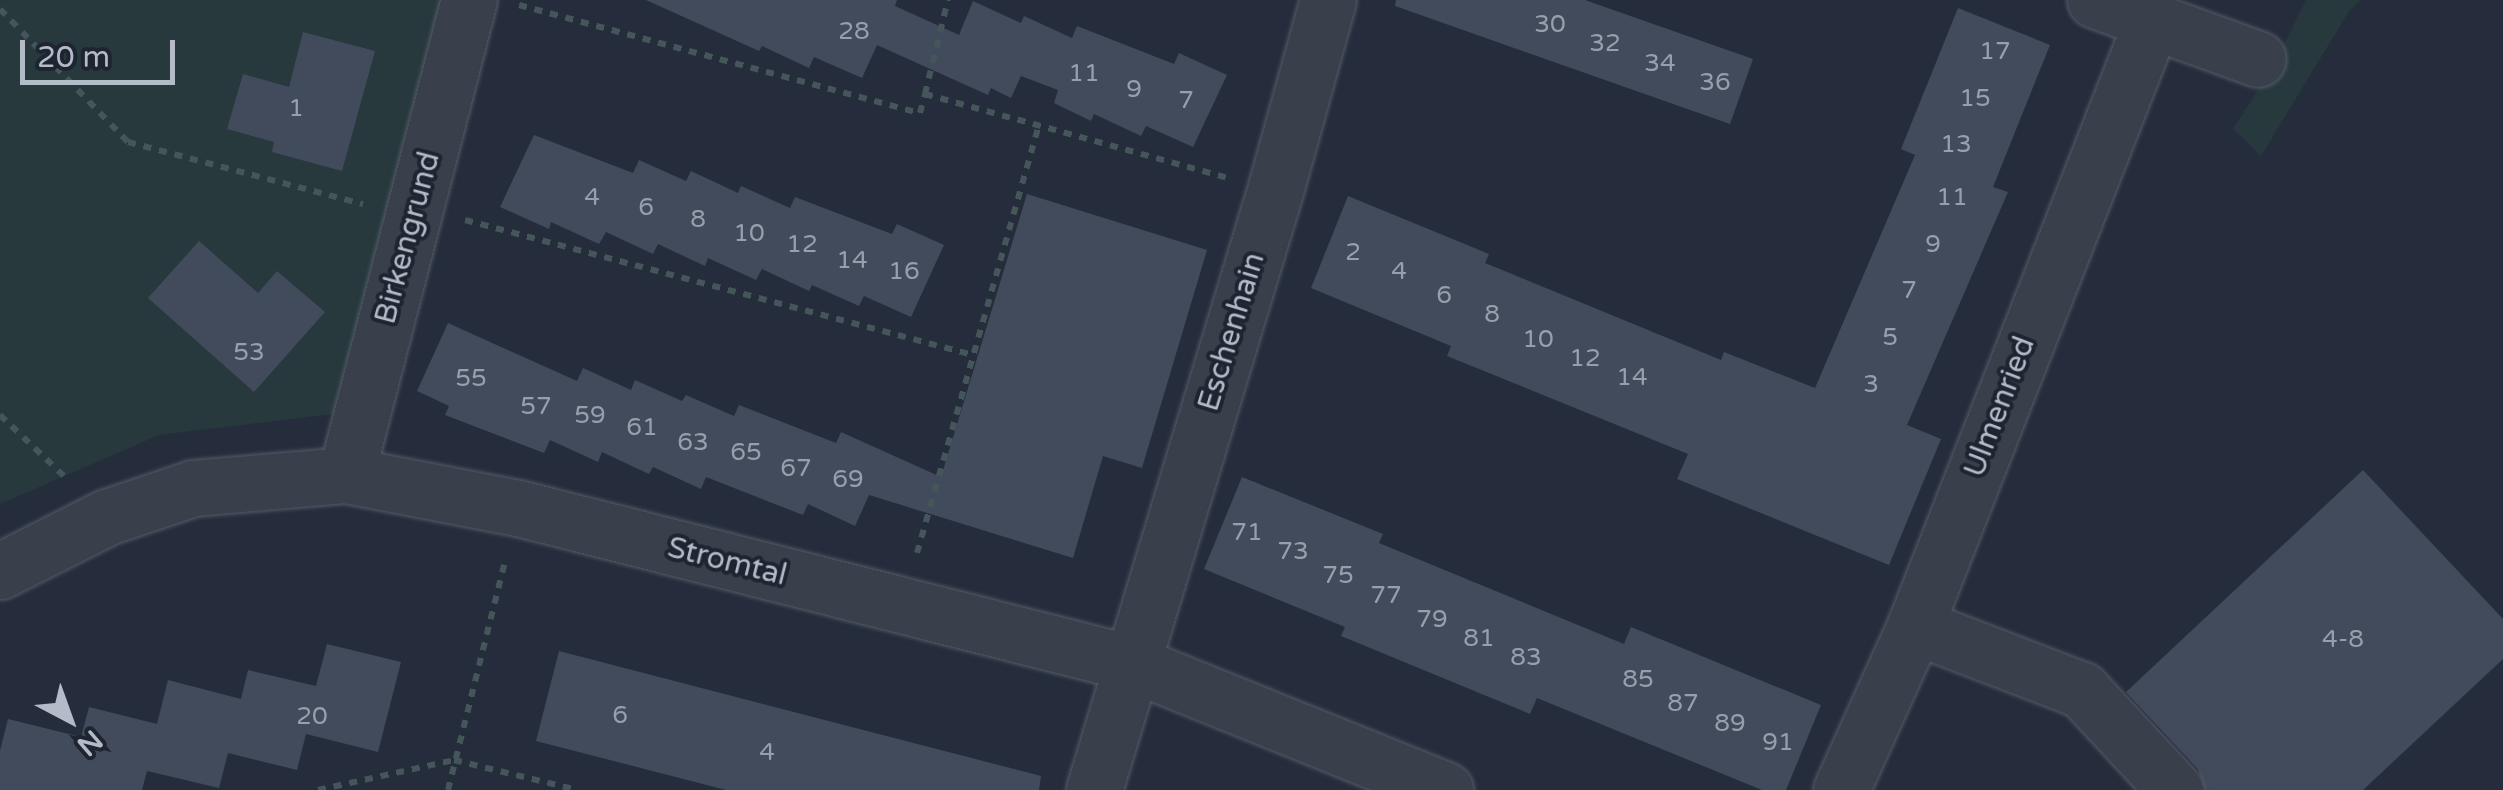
<!DOCTYPE html>
<html>
<head>
<meta charset="utf-8">
<style>
  body { margin:0 }
  #map { position:relative; width:2503px; height:790px; overflow:hidden; background:#252d3c; font-family:"Varela Round",sans-serif }
  div>[style] { position:absolute }
  [style*='--x'] { left:calc(var(--x)*1px); top:calc(var(--y)*1px); width:calc(var(--w)*1px); rotate:calc(var(--a)*1deg) }
  .green>* { inset:0; background:#27393d }
  .building>* { inset:0; background:#414b5b }
  .path>* { height:6px; margin-top:-3px; transform-origin:0; background:repeating-linear-gradient(90deg,#45565a 0 8px,transparent 0 16px) }
  .roads { filter:drop-shadow(0 0 2px #545b67) drop-shadow(0 0 2px #545b67) }
  .minor>* { height:55px; margin:-27.5px; padding:0 27.5px; transform-origin:27.5px; border-radius:27.5px; background:#39404c }
  span { translate:-50% -50%; white-space:nowrap; text-align:center; line-height:1.15; -webkit-text-stroke:8px #1e2531; paint-order:stroke }
  .number-label { font-size:25px; color:#979fad }
  .number-label span { -webkit-text-stroke-width:0 }
  .street-label { font-size:30px; color:#b4bbc8 }
  .north { position:absolute; left:20px; top:670px; width:100px; height:100px; -webkit-text-stroke:8px #1e2531; paint-order:stroke; rotate:139deg; font-size:28px; font-weight:700; line-height:40px; text-align:center; color:#b4bbc8 }
  .north::after { content:''; display:block; margin:auto; width:35px; height:45px; background:#b4bbc8; clip-path:polygon(50% 0,100% 100%,50% 72%,0 100%) }
  .scale { position:absolute; left:20px; top:40px; width:155px; height:45px; box-sizing:border-box; border:5px solid #b4bbc8; border-top:0; padding-left:12px; font-size:30px; line-height:35px; white-space:nowrap; color:#b4bbc8; -webkit-text-stroke:8px #1e2531; paint-order:stroke }
</style>
</head>
<body>
<div id="map">
  <div class="green">
    <i style="clip-path:polygon(0 0,445px 0,340px 413px,159px 435px,0 504px)"></i>
    <i style="clip-path:polygon(2306px 0,2361px 0,2349px 11px,2261px 156px,2233px 129px,2274px 65px)"></i>
  </div>
  <div class="building">
    <i style="clip-path:polygon(646px 0,897px 0,895px 6px,959px 35px,973px 1px,1021px 23px,1024px 16px,1072px 38px,1077px 26px,1174px 64px,1179px 53px,1227px 75px,1193px 147px,1146px 126px,1141px 136px,1094px 114px,1091px 121px,1054px 103px,1058px 90px,1021px 76px,1011px 98px,991px 88px,988px 95px,877px 45px,862px 78px,814px 57px,809px 68px,762px 46px,759px 51px)"></i>
    <i style="clip-path:polygon(1396px 0,1585px 0,1753px 59px,1730px 124px,1395px 6px)"></i>
    <i style="clip-path:polygon(1958px 8px,2050px 45px,1993px 187px,2008px 192px,1907px 425px,1941px 439px,1889px 565px,1677px 479px,1688px 454px,1447px 356px,1451px 346px,1311px 288px,1348px 196px,1489px 254px,1485px 263px,1721px 360px,1724px 352px,1815px 388px,1915px 155px,1901px 149px)"></i>
    <i style="clip-path:polygon(303px 32px,375px 51px,342px 171px,272px 152px,274px 142px,227px 129px,243px 74px,289px 87px)"></i>
    <i style="clip-path:polygon(534px 135px,633px 173px,639px 160px,686px 181px,691px 171px,738px 193px,741px 186px,790px 208px,795px 197px,892px 234px,897px 224px,944px 245px,911px 317px,864px 296px,859px 306px,812px 285px,809px 291px,762px 269px,756px 280px,708px 258px,705px 266px,658px 244px,653px 254px,606px 232px,599px 244px,551px 222px,549px 229px,500px 207px)"></i>
    <i style="clip-path:polygon(1027px 194px,1207px 250px,1142px 468px,1103px 456px,1073px 558px,869px 495px,855px 526px,808px 504px,803px 515px,706px 477px,701px 489px,653px 467px,649px 474px,602px 452px,598px 462px,550px 440px,544px 453px,445px 415px,449px 406px,417px 391px,448px 323px,577px 381px,583px 368px,631px 390px,635px 380px,682px 401px,686px 395px,734px 416px,739px 405px,836px 443px,841px 432px,941px 477px)"></i>
    <i style="clip-path:polygon(199px 241px,258px 293px,277px 271px,325px 312px,254px 392px,148px 298px)"></i>
    <i style="clip-path:polygon(2363px 470px,2503px 619px,2503px 659px,2363px 790px,2205px 790px,2198px 769px,2126px 692px)"></i>
    <i style="clip-path:polygon(1242px 477px,1383px 534px,1379px 543px,1624px 644px,1631px 627px,1821px 705px,1786px 790px,1762px 790px,1537px 698px,1530px 714px,1341px 636px,1345px 627px,1204px 569px)"></i>
    <i style="clip-path:polygon(327px 644px,401px 662px,378px 752px,306px 734px,297px 770px,228px 753px,219px 788px,147px 771px,142px 790px,0 790px,0 751px,8px 719px,81px 737px,89px 707px,157px 724px,168px 680px,241px 699px,248px 670px,316px 686px)"></i>
    <i style="clip-path:polygon(559px 651px,1041px 776px,1039px 790px,726px 790px,536px 741px)"></i>
  </div>
  <div class="path">
    <i style="--x:519;--y:5;--w:415;--a:15.1"></i>
    <i style="--x:920;--y:113;--w:20;--a:-75"></i>
    <i style="--x:925;--y:94;--w:313;--a:15.5"></i>
    <i style="--x:0;--y:9;--w:185;--a:46.1"></i>
    <i style="--x:128;--y:142;--w:243;--a:14.8"></i>
    <i style="--x:925;--y:94;--w:97;--a:-76.3"></i>
    <i style="--x:465;--y:220;--w:526;--a:14.88"></i>
    <i style="--x:0;--y:415;--w:94;--a:43.7"></i>
    <i style="--x:917;--y:553;--w:444;--a:-74.1"></i>
    <i style="--x:318;--y:790;--w:139;--a:-12.4"></i>
    <i style="--x:454;--y:760;--w:128;--a:13.6"></i>
    <i style="--x:448;--y:790;--w:239;--a:-76"></i>
  </div>
  <div class="roads">
    <div class="minor">
      <i style="--x:2095;--y:0;--w:173;--a:19.9"></i>
      <i style="--x:346;--y:475;--w:491;--a:-75.5"></i>
      <i style="--x:0;--y:571;--w:120;--a:-26.8"></i>
      <i style="--x:107;--y:517;--w:91;--a:-18.6"></i>
      <i style="--x:193;--y:488;--w:154;--a:-4.9"></i>
      <i style="--x:346;--y:475;--w:175;--a:10.9"></i>
      <i style="--x:518;--y:508;--w:632;--a:14.19"></i>
      <i style="--x:1131;--y:663;--w:339;--a:22"></i>
      <i style="--x:1915;--y:626;--w:179;--a:21"></i>
      <i style="--x:2082;--y:690;--w:137;--a:47.1"></i>
      <i style="--x:1094;--y:790;--w:626;--a:-73.19"></i>
      <i style="--x:1275;--y:191;--w:198;--a:-74.5"></i>
      <i style="--x:1841;--y:790;--w:180;--a:-65.7"></i>
      <i style="--x:1915;--y:626;--w:650;--a:-68.61"></i>
    </div>
  </div>
  <div class="number-label">
    <span style="left:1550px;top:24px">30</span>
    <span style="left:854px;top:31px">28</span>
    <span style="left:1605px;top:43px">32</span>
    <span style="left:1995px;top:51px">17</span>
    <span style="left:1660px;top:63px">34</span>
    <span style="left:1084px;top:73px">11</span>
    <span style="left:1715px;top:82px">36</span>
    <span style="left:1134px;top:89px">9</span>
    <span style="left:1975px;top:98px">15</span>
    <span style="left:1186px;top:100px">7</span>
    <span style="left:296px;top:108px">1</span>
    <span style="left:1956px;top:144px">13</span>
    <span style="left:592px;top:197px">4</span>
    <span style="left:1952px;top:197px">11</span>
    <span style="left:646px;top:207px">6</span>
    <span style="left:698px;top:219px">8</span>
    <span style="left:749px;top:233px">10</span>
    <span style="left:802px;top:244px">12</span>
    <span style="left:1933px;top:244px">9</span>
    <span style="left:1353px;top:252px">2</span>
    <span style="left:852px;top:260px">14</span>
    <span style="left:904px;top:271px">16</span>
    <span style="left:1399px;top:271px">4</span>
    <span style="left:1909px;top:290px">7</span>
    <span style="left:1444px;top:295px">6</span>
    <span style="left:1492px;top:314px">8</span>
    <span style="left:1890px;top:337px">5</span>
    <span style="left:1538px;top:339px">10</span>
    <span style="left:249px;top:352px">53</span>
    <span style="left:1585px;top:358px">12</span>
    <span style="left:1632px;top:377px">14</span>
    <span style="left:471px;top:378px">55</span>
    <span style="left:1871px;top:384px">3</span>
    <span style="left:536px;top:406px">57</span>
    <span style="left:590px;top:415px">59</span>
    <span style="left:642px;top:427px">61</span>
    <span style="left:693px;top:442px">63</span>
    <span style="left:746px;top:452px">65</span>
    <span style="left:796px;top:468px">67</span>
    <span style="left:848px;top:479px">69</span>
    <span style="left:1247px;top:532px">71</span>
    <span style="left:1293px;top:551px">73</span>
    <span style="left:1338px;top:575px">75</span>
    <span style="left:1386px;top:595px">77</span>
    <span style="left:1432px;top:619px">79</span>
    <span style="left:1479px;top:638px">81</span>
    <span style="left:2343px;top:639px">4-8</span>
    <span style="left:1526px;top:657px">83</span>
    <span style="left:1638px;top:679px">85</span>
    <span style="left:1683px;top:703px">87</span>
    <span style="left:620px;top:715px">6</span>
    <span style="left:312px;top:716px">20</span>
    <span style="left:1730px;top:723px">89</span>
    <span style="left:1778px;top:742px">91</span>
    <span style="left:767px;top:752px">4</span>
  </div>
  <div class="street-label">
    <span style="left:408px;top:238px;rotate:-75deg">Birkengrund</span>
    <span style="left:1232px;top:332px;rotate:-73deg">Eschenhain</span>
    <span style="left:2000px;top:407px;rotate:-69deg">Ulmenried</span>
    <span style="left:727px;top:562px;rotate:14deg">Stromtal</span>
  </div>
  <div class="north">N</div>
  <div class="scale">20 m</div>
</div>
</body>
</html>
